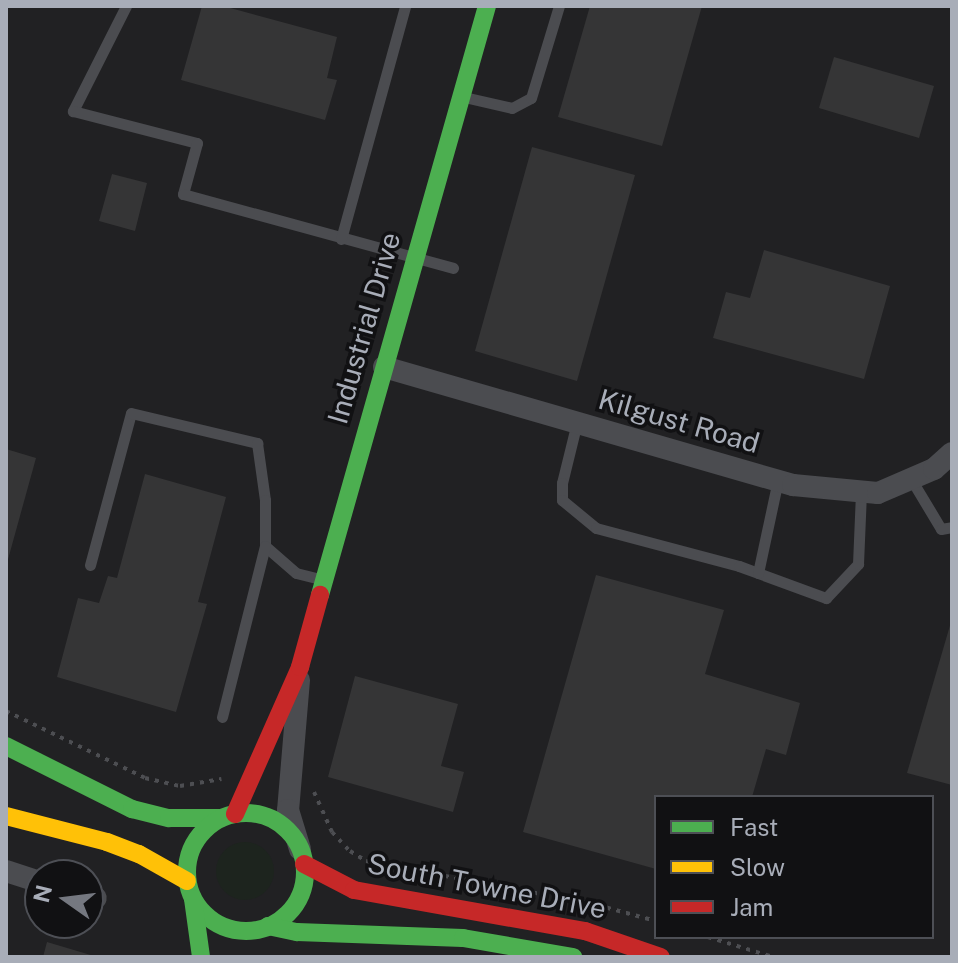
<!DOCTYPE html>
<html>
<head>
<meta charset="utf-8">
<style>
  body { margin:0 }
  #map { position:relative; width:958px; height:963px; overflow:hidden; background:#171717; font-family:"Public Sans",sans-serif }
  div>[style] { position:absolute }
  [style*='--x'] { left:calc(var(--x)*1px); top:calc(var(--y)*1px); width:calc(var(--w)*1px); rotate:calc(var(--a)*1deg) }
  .built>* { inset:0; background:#212123 }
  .green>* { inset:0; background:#1d241e }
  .round { border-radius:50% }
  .building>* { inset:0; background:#353536 }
  .path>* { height:4px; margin-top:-2px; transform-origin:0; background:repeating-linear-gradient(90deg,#4d4e52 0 4px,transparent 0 10px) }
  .lane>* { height:11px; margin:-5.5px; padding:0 5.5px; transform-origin:5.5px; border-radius:5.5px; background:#4b4c50 }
  .street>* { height:22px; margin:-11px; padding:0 11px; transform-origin:11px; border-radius:11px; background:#4b4c50 }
  .fast>* { height:18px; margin:-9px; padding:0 9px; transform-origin:9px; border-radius:9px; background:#4caf50 }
  .fast>.ring { margin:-9px; padding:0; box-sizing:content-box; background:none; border:18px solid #4caf50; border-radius:50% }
  .slow>* { height:18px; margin:-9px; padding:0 9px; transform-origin:9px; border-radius:9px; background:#ffc107 }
  .jam>* { height:18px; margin:-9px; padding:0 9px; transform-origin:9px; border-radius:9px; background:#c62828 }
  span { translate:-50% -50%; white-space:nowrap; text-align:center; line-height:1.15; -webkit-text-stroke:7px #111113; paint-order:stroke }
  .street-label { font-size:28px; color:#a8adb8 }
  .frame { position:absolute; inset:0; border:8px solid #a8adb8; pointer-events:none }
  .legend { position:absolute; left:654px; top:795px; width:280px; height:144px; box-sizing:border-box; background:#111113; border:2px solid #4d4f55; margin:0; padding:10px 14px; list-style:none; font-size:24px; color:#a8adb8 }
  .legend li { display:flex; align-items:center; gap:16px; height:40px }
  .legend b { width:40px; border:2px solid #4d4f55 }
  .north { position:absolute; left:24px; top:859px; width:80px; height:80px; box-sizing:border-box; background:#111113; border:2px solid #4d4f55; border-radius:50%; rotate:284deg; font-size:22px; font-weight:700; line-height:32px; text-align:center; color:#a8adb8 }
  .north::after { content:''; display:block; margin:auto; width:28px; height:36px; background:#757880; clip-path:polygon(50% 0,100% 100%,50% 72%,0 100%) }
</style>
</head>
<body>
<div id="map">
  <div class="built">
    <i style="clip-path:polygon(evenodd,6px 6px,952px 6px,952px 957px,6px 957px,6px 6px,656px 797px,932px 797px,932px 937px,656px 937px,656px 797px,6px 6px,40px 875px,88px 875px,88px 923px,40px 923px,40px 875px)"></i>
  </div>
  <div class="green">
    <i class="round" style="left:216px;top:842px;width:58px;height:58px"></i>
  </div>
  <div class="building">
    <i style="clip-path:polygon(202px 6px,223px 6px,337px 37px,327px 78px,337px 80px,325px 120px,181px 80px)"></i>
    <i style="clip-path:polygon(590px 6px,702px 6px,662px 146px,558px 117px)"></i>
    <i style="clip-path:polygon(834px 57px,934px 86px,919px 138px,819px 108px)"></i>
    <i style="clip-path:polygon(532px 147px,635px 175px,577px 381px,475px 351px)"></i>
    <i style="clip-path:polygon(112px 174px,147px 183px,135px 231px,99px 221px)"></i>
    <i style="clip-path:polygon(764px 250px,890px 286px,864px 379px,713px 338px,726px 292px,750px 298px)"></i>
    <i style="clip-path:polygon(6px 449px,36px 458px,7px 563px,6px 563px)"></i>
    <i style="clip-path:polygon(145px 474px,226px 497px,198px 602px,207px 604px,176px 712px,57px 677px,78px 598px,99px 603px,108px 576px,117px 578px)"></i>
    <i style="clip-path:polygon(596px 575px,724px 610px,705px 674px,800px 703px,786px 755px,766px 749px,752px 797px,656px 797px,656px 869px,523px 832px)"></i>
    <i style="clip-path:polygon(951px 622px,952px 622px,952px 785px,907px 773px)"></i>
    <i style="clip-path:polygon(355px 676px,458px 704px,441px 766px,464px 772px,453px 812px,328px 777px)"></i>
    <i style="clip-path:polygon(47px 942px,94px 956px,94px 957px,43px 957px)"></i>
  </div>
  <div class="path">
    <i style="--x:6;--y:711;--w:154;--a:25.7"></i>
    <i style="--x:145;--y:778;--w:36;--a:13"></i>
    <i style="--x:180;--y:786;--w:42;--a:-9.7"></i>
    <i style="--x:314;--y:792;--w:44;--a:65.8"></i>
    <i style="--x:332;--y:832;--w:26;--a:47"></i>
    <i style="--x:350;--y:851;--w:19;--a:32"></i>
    <i style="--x:366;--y:861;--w:222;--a:10.7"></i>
    <i style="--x:597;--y:905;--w:61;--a:15.2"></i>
    <i style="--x:708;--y:937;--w:68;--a:17.1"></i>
  </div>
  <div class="lane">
    <i style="--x:126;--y:6;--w:118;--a:116.8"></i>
    <i style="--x:73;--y:111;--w:128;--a:14.5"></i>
    <i style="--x:197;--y:143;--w:53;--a:105.4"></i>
    <i style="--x:183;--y:194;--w:280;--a:15.3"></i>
    <i style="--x:464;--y:97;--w:49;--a:12.9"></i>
    <i style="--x:512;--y:108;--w:21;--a:-28"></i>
    <i style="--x:531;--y:98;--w:96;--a:-73.1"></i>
    <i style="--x:341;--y:239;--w:242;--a:-74.6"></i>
    <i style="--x:577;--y:422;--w:63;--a:103.8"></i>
    <i style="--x:562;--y:483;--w:17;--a:90"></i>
    <i style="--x:562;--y:500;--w:44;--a:39.5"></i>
    <i style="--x:596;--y:528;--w:148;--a:14.9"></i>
    <i style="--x:739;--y:566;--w:93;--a:20.2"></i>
    <i style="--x:826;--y:598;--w:47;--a:-46.7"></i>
    <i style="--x:858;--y:564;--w:73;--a:-87.6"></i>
    <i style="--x:911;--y:479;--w:58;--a:59"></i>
    <i style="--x:941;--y:529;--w:11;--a:-10"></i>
    <i style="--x:90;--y:565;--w:157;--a:-74.9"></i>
    <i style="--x:131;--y:413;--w:130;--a:13.4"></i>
    <i style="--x:257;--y:443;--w:58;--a:82"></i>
    <i style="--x:265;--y:500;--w:46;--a:90"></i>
    <i style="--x:265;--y:546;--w:41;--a:41.1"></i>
    <i style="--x:296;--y:573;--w:29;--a:14"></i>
    <i style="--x:758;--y:573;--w:95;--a:-77.9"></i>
    <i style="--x:222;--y:717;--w:176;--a:-75.9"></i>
  </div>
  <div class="street">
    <i style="--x:384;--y:367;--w:426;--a:16.1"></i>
    <i style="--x:793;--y:485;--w:85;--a:5.4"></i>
    <i style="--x:878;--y:493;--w:61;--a:-23.2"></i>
    <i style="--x:934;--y:469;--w:24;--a:-42"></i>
    <i style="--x:299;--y:680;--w:130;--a:94.8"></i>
    <i style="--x:288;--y:810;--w:41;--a:72.9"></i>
    <i style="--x:6;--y:871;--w:36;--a:18"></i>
    <i style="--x:88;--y:896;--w:8;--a:14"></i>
  </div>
  <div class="fast">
    <i style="--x:320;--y:595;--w:612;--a:-74.17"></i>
    <i style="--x:6;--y:746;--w:141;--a:26.6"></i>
    <i style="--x:132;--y:809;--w:38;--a:14"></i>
    <i style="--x:169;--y:818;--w:52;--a:0"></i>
    <i class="ring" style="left:187px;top:813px;width:100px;height:100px"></i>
    <i style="--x:193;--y:899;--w:59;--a:82.1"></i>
    <i style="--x:268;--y:926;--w:30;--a:12"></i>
    <i style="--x:297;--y:932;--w:166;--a:2.1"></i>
    <i style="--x:463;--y:938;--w:112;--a:9.8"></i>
  </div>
  <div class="slow">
    <i style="--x:6;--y:816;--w:104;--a:14.4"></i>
    <i style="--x:107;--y:842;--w:34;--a:21"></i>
    <i style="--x:139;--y:854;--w:55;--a:29.4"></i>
  </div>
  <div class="jam">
    <i style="--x:235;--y:814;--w:161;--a:-66.1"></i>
    <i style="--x:300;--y:667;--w:75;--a:-74.5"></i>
    <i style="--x:304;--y:864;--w:56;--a:27.5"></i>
    <i style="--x:354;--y:890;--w:235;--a:10.1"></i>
    <i style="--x:585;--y:931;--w:80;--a:18.9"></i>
  </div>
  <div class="street-label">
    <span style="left:364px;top:328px;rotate:-74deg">Industrial Drive</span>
    <span style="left:679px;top:421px;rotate:16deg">Kilgust Road</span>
    <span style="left:487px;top:886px;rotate:11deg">South Towne Drive</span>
  </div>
  <div class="frame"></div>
  <ul class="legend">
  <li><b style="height:10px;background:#4caf50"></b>Fast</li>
  <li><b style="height:10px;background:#ffc107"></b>Slow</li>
  <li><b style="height:10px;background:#c62828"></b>Jam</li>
  </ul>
  <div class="north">N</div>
</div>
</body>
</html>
